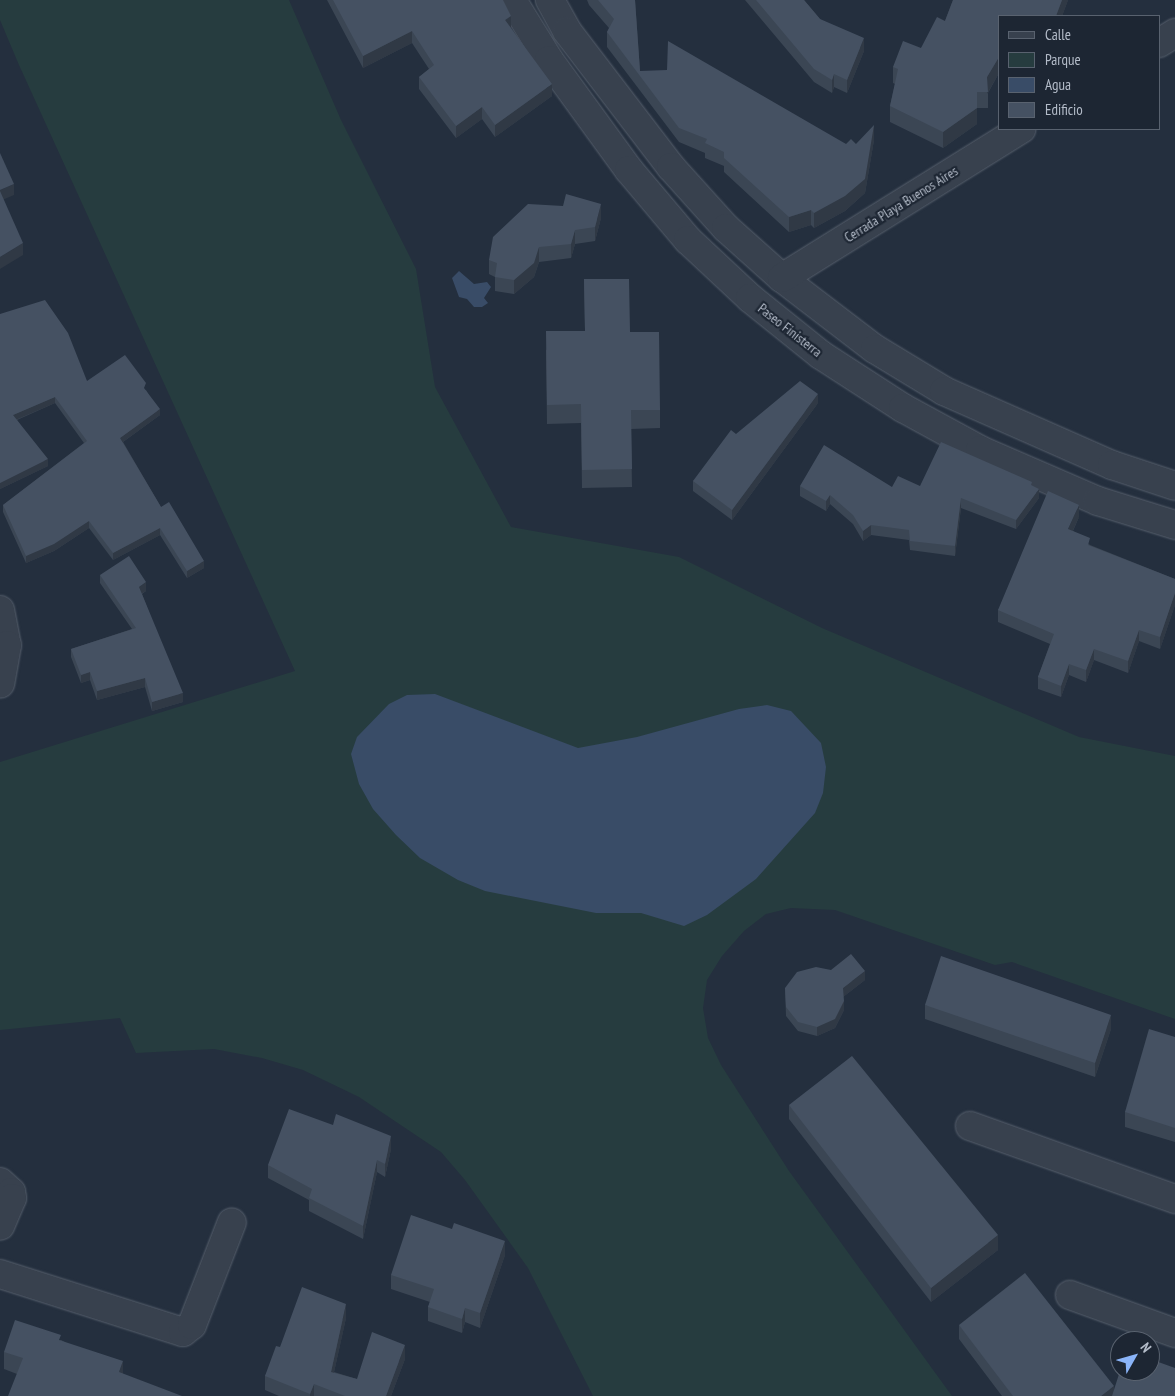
<!DOCTYPE html>
<html>
<head>
<meta charset="utf-8">
<style>
  body { margin:0 }
  #map { position:relative; width:1175px; height:1396px; overflow:hidden; background:#242f3e; font-family:"PT Sans Narrow",sans-serif }
  div>[style] { position:absolute }
  [style*='--x'] { left:calc(var(--x)*1px); top:calc(var(--y)*1px); width:calc(var(--w)*1px); rotate:calc(var(--a)*1deg) }
  .green>* { inset:0; background:#263c3f }
  .water>* { inset:0; background:#394c67 }
  .roads { filter:drop-shadow(0 0 1px #565f6c) drop-shadow(0 0 1px #565f6c) }
  .minor>* { height:28px; margin:-14px; padding:0 14px; transform-origin:14px; border-radius:14px; background:#38414e }
  .wall>* { inset:0; background:#3b4654 }
  .shaded-wall>* { inset:0; background:#303945 }
  .building>* { inset:0; background:#455162 }
  span { translate:-50% -50%; white-space:nowrap; text-align:center; line-height:1.15; -webkit-text-stroke:4.5px #1d2633; paint-order:stroke }
  .street-label { font-size:14px; color:#b4bcc9 }
  .legend { position:absolute; left:998px; top:15px; width:162px; height:115px; box-sizing:border-box; background:#1d2633; border:1px solid #59626f; margin:0; padding:6px 9px; list-style:none; font-size:15px; color:#b4bcc9 }
  .legend li { display:flex; align-items:center; gap:10px; height:25px }
  .legend b { width:25px; border:1px solid #59626f }
  .north { position:absolute; left:1110px; top:1331px; width:50px; height:50px; box-sizing:border-box; background:#1d2633; border:1px solid #59626f; border-radius:50%; rotate:52deg; font-size:14px; font-weight:700; line-height:20px; text-align:center; color:#b4bcc9 }
  .north::after { content:''; display:block; margin:auto; width:18px; height:22px; background:#8ab4f8; clip-path:polygon(50% 0,100% 100%,50% 72%,0 100%) }
</style>
</head>
<body>
<div id="map">
  <div class="green">
    <i style="clip-path:polygon(0 0,289px 0,341px 120px,416px 269px,435px 387px,511px 527px,679px 557px,822px 628px,1079px 737px,1175px 756px,1175px 1019px,1012px 962px,995px 965px,835px 910px,791px 908px,766px 914px,744px 931px,722px 956px,707px 980px,703px 1008px,708px 1038px,721px 1065px,789px 1171px,952px 1396px,593px 1396px,528px 1268px,465px 1180px,441px 1152px,359px 1097px,303px 1070px,262px 1058px,214px 1049px,136px 1053px,120px 1018px,0 1030px,0 762px,295px 671px,19px 65px,0 20px)"></i>
  </div>
  <div class="water">
    <i style="clip-path:polygon(459px 271px,474px 284px,487px 282px,491px 287px,484px 298px,488px 303px,482px 307px,474px 307px,467px 299px,459px 297px,452px 278px)"></i>
    <i style="clip-path:polygon(435px 694px,578px 748px,637px 737px,739px 709px,767px 705px,791px 711px,821px 743px,826px 767px,823px 793px,815px 813px,756px 879px,707px 915px,684px 926px,641px 913px,596px 913px,485px 891px,458px 880px,420px 858px,396px 835px,373px 809px,359px 784px,351px 754px,357px 737px,389px 704px,407px 695px)"></i>
  </div>
  <div class="roads">
    <div class="minor">
      <i style="--x:512;--y:0;--w:70;--a:58.3"></i>
      <i style="--x:549;--y:60;--w:136;--a:54"></i>
      <i style="--x:629;--y:170;--w:92;--a:49.9"></i>
      <i style="--x:688;--y:240;--w:85;--a:43.1"></i>
      <i style="--x:750;--y:298;--w:91;--a:38.8"></i>
      <i style="--x:821;--y:355;--w:98;--a:32.9"></i>
      <i style="--x:903;--y:408;--w:88;--a:28.6"></i>
      <i style="--x:980;--y:450;--w:129;--a:23.4"></i>
      <i style="--x:1098;--y:501;--w:81;--a:17.3"></i>
      <i style="--x:550;--y:0;--w:35;--a:61"></i>
      <i style="--x:567;--y:31;--w:171;--a:52.6"></i>
      <i style="--x:671;--y:167;--w:82;--a:48"></i>
      <i style="--x:726;--y:228;--w:75;--a:41.8"></i>
      <i style="--x:782;--y:278;--w:117;--a:37.4"></i>
      <i style="--x:875;--y:349;--w:81;--a:31.3"></i>
      <i style="--x:944;--y:391;--w:184;--a:23.8"></i>
      <i style="--x:1112;--y:465;--w:66;--a:18.4"></i>
      <i style="--x:1159;--y:43;--w:19;--a:-32"></i>
      <i style="--x:782;--y:278;--w:282;--a:-31.9"></i>
      <i style="--x:0;--y:610;--w:36;--a:79"></i>
      <i style="--x:7;--y:645;--w:39;--a:100"></i>
      <i style="--x:970;--y:1126;--w:218;--a:19.6"></i>
      <i style="--x:0;--y:1182;--w:15;--a:42"></i>
      <i style="--x:11;--y:1192;--w:6;--a:81"></i>
      <i style="--x:12;--y:1198;--w:30;--a:113"></i>
      <i style="--x:0;--y:1274;--w:192;--a:17.6"></i>
      <i style="--x:183;--y:1332;--w:11;--a:-38"></i>
      <i style="--x:192;--y:1325;--w:110;--a:-68.8"></i>
      <i style="--x:1070;--y:1295;--w:112;--a:19.9"></i>
    </div>
  </div>
  <div class="wall">
    <i style="clip-path:polygon(327px 0,503px 0,511px 28px,552px 96px,495px 137px,482px 119px,456px 138px,419px 89px,419px 77px,429px 69px,412px 43px,363px 68px)"></i>
    <i style="clip-path:polygon(587px 0,635px 0,640px 71px,846px 144px,856px 144px,874px 140px,865px 193px,845px 211px,814px 228px,811px 225px,789px 232px,724px 172px,724px 166px,705px 158px,705px 153px,679px 142px,607px 47px,607px 32px,609px 28px,589px 5px)"></i>
    <i style="clip-path:polygon(745px 0,804px 0,820px 19px,864px 51px,847px 93px,834px 87px,832px 93px,814px 82px)"></i>
    <i style="clip-path:polygon(953px 0,1068px 0,1062px 16px,999px 16px,999px 73px,988px 93px,988px 108px,977px 108px,977px 124px,943px 148px,890px 122px,890px 106px,895px 84px,893px 83px,893px 67px,921px 48px,945px 21px)"></i>
    <i style="clip-path:polygon(601px 218px,595px 241px,575px 244px,571px 258px,539px 262px,534px 277px,514px 294px,495px 291px,495px 277px,489px 274px,489px 260px)"></i>
    <i style="clip-path:polygon(584px 279px,630px 332px,660px 410px,660px 428px,631px 429px,632px 487px,582px 488px,581px 423px,547px 424px,546px 350px,585px 331px)"></i>
    <i style="clip-path:polygon(0 314px,87px 381px,146px 390px,160px 415px,123px 442px,161px 507px,204px 568px,187px 578px,160px 535px,113px 560px,89px 528px,54px 551px,26px 563px,3px 512px,3px 505px,84px 443px,55px 403px,17px 420px,48px 466px,0 489px)"></i>
    <i style="clip-path:polygon(818px 403px,732px 520px,693px 491px,693px 481px)"></i>
    <i style="clip-path:polygon(1032px 485px,1039px 498px,1016px 529px,961px 508px,955px 556px,910px 550px,909px 540px,871px 535px,863px 541px,853px 524px,830px 504px,826px 511px,800px 496px,800px 486px,892px 487px)"></i>
    <i style="clip-path:polygon(1079px 517px,1073px 531px,1090px 545px,1175px 579px,1175px 605px,1160px 649px,1139px 641px,1128px 673px,1094px 660px,1086px 682px,1069px 675px,1061px 697px,1038px 689px,1038px 677px,1050px 644px,998px 622px,998px 610px)"></i>
    <i style="clip-path:polygon(100px 575px,146px 591px,142px 594px,183px 702px,152px 711px,145px 687px,97px 700px,90px 680px,81px 683px,71px 657px,71px 649px,132px 629px,100px 583px)"></i>
    <i style="clip-path:polygon(865px 980px,843px 997px,844px 1010px,835px 1028px,817px 1036px,798px 1031px,786px 1016px,785px 988px)"></i>
    <i style="clip-path:polygon(925px 1005px,1111px 1029px,1095px 1077px,925px 1019px)"></i>
    <i style="clip-path:polygon(1175px 1037px,1175px 1142px,1125px 1127px,1125px 1112px)"></i>
    <i style="clip-path:polygon(789px 1105px,998px 1250px,931px 1302px,789px 1119px)"></i>
    <i style="clip-path:polygon(391px 1149px,385px 1177px,377px 1172px,363px 1239px,309px 1211px,309px 1200px,268px 1178px,268px 1165px)"></i>
    <i style="clip-path:polygon(505px 1255px,480px 1328px,465px 1322px,462px 1333px,428px 1321px,428px 1307px,430px 1302px,391px 1289px,391px 1275px)"></i>
    <i style="clip-path:polygon(346px 1318px,334px 1372px,357px 1379px,405px 1359px,391px 1396px,279px 1396px,265px 1390px,265px 1376px,280px 1347px)"></i>
    <i style="clip-path:polygon(959px 1325px,1114px 1391px,1175px 1396px,1002px 1396px,959px 1339px)"></i>
    <i style="clip-path:polygon(61px 1340px,123px 1373px,17px 1374px,4px 1369px,4px 1352px)"></i>
  </div>
  <div class="shaded-wall">
    <i style="clip-path:polygon(1062px 0,1068px 0,1062px 16px,1056px 16px)"></i>
    <i style="clip-path:polygon(511px 16px,511px 28px,505px 20px)"></i>
    <i style="clip-path:polygon(412px 31px,412px 43px,363px 68px,363px 56px)"></i>
    <i style="clip-path:polygon(864px 38px,864px 51px,847px 93px,847px 80px)"></i>
    <i style="clip-path:polygon(999px 57px,999px 73px,987px 94px,987px 77px)"></i>
    <i style="clip-path:polygon(834px 74px,834px 87px,832px 93px,832px 80px)"></i>
    <i style="clip-path:polygon(552px 84px,552px 96px,495px 137px,495px 125px)"></i>
    <i style="clip-path:polygon(482px 107px,482px 119px,456px 138px,456px 126px)"></i>
    <i style="clip-path:polygon(977px 108px,977px 124px,943px 148px,943px 132px)"></i>
    <i style="clip-path:polygon(874px 125px,874px 140px,865px 193px,845px 211px,814px 228px,814px 213px)"></i>
    <i style="clip-path:polygon(14px 184px,14px 195px,0 201px,0 190px)"></i>
    <i style="clip-path:polygon(601px 204px,601px 218px,595px 241px,595px 227px)"></i>
    <i style="clip-path:polygon(811px 210px,811px 225px,789px 232px,789px 217px)"></i>
    <i style="clip-path:polygon(575px 230px,575px 244px,571px 258px,571px 244px)"></i>
    <i style="clip-path:polygon(23px 243px,23px 255px,0 269px,0 257px)"></i>
    <i style="clip-path:polygon(539px 247px,539px 262px,534px 277px,514px 294px,514px 280px)"></i>
    <i style="clip-path:polygon(818px 394px,818px 403px,732px 520px,732px 510px)"></i>
    <i style="clip-path:polygon(55px 397px,55px 403px,13px 421px,13px 415px)"></i>
    <i style="clip-path:polygon(160px 409px,160px 415px,120px 444px,120px 438px)"></i>
    <i style="clip-path:polygon(48px 459px,48px 466px,0 489px,0 483px)"></i>
    <i style="clip-path:polygon(1039px 489px,1039px 498px,1016px 529px,1016px 520px)"></i>
    <i style="clip-path:polygon(830px 495px,830px 504px,826px 511px,826px 501px)"></i>
    <i style="clip-path:polygon(961px 498px,961px 508px,955px 556px,955px 546px)"></i>
    <i style="clip-path:polygon(1079px 505px,1079px 517px,1068px 541px,1068px 529px)"></i>
    <i style="clip-path:polygon(89px 521px,89px 528px,54px 551px,26px 563px,26px 556px)"></i>
    <i style="clip-path:polygon(871px 525px,871px 535px,863px 541px,863px 531px)"></i>
    <i style="clip-path:polygon(160px 528px,160px 535px,113px 560px,113px 553px)"></i>
    <i style="clip-path:polygon(204px 561px,204px 568px,187px 578px,187px 571px)"></i>
    <i style="clip-path:polygon(146px 582px,146px 591px,139px 595px,139px 587px)"></i>
    <i style="clip-path:polygon(1175px 593px,1175px 605px,1160px 649px,1160px 637px)"></i>
    <i style="clip-path:polygon(1139px 630px,1139px 641px,1128px 673px,1128px 661px)"></i>
    <i style="clip-path:polygon(1094px 649px,1094px 660px,1086px 682px,1086px 670px)"></i>
    <i style="clip-path:polygon(1069px 664px,1069px 675px,1061px 697px,1061px 686px)"></i>
    <i style="clip-path:polygon(90px 672px,90px 680px,81px 683px,81px 675px)"></i>
    <i style="clip-path:polygon(145px 678px,145px 687px,97px 700px,97px 691px)"></i>
    <i style="clip-path:polygon(183px 693px,183px 702px,152px 711px,152px 702px)"></i>
    <i style="clip-path:polygon(865px 971px,865px 980px,843px 997px,843px 988px)"></i>
    <i style="clip-path:polygon(844px 1001px,844px 1010px,835px 1028px,817px 1036px,817px 1027px)"></i>
    <i style="clip-path:polygon(1111px 1015px,1111px 1029px,1095px 1077px,1095px 1063px)"></i>
    <i style="clip-path:polygon(391px 1136px,391px 1149px,385px 1177px,385px 1164px)"></i>
    <i style="clip-path:polygon(377px 1160px,377px 1172px,363px 1239px,363px 1226px)"></i>
    <i style="clip-path:polygon(998px 1235px,998px 1250px,931px 1302px,931px 1288px)"></i>
    <i style="clip-path:polygon(505px 1241px,505px 1255px,480px 1328px,480px 1313px)"></i>
    <i style="clip-path:polygon(346px 1304px,346px 1318px,331px 1386px,331px 1372px)"></i>
    <i style="clip-path:polygon(465px 1308px,465px 1322px,462px 1333px,462px 1319px)"></i>
    <i style="clip-path:polygon(405px 1345px,405px 1359px,391px 1396px,386px 1396px)"></i>
    <i style="clip-path:polygon(123px 1361px,123px 1379px,119px 1372px)"></i>
    <i style="clip-path:polygon(314px 1384px,314px 1396px,310px 1396px,310px 1394px)"></i>
    <i style="clip-path:polygon(1114px 1386px,1114px 1396px,1101px 1396px)"></i>
  </div>
  <div class="building">
    <i style="clip-path:polygon(333px 0,503px 0,511px 16px,505px 20px,552px 84px,495px 125px,482px 107px,456px 126px,419px 77px,434px 65px,412px 31px,363px 56px)"></i>
    <i style="clip-path:polygon(598px 0,635px 0,640px 71px,667px 70px,668px 41px,846px 144px,851px 139px,856px 144px,874px 125px,865px 179px,845px 196px,814px 213px,811px 210px,789px 217px,724px 158px,724px 152px,705px 143px,707px 139px,679px 128px,607px 32px,614px 19px)"></i>
    <i style="clip-path:polygon(756px 0,804px 0,820px 19px,864px 38px,847px 80px,834px 74px,832px 80px,814px 69px)"></i>
    <i style="clip-path:polygon(953px 0,1062px 0,1056px 16px,999px 16px,999px 57px,987px 77px,988px 92px,977px 92px,977px 108px,943px 132px,890px 106px,898px 69px,893px 67px,903px 41px,921px 48px,937px 17px,945px 21px)"></i>
    <i style="clip-path:polygon(0 153px,14px 184px,0 190px)"></i>
    <i style="clip-path:polygon(0 191px,23px 243px,0 257px)"></i>
    <i style="clip-path:polygon(566px 194px,601px 204px,595px 227px,575px 230px,571px 244px,539px 247px,534px 263px,514px 280px,495px 277px,497px 263px,489px 260px,493px 237px,528px 204px,563px 206px)"></i>
    <i style="clip-path:polygon(584px 279px,629px 279px,630px 332px,659px 332px,660px 410px,631px 410px,632px 469px,582px 470px,581px 404px,547px 405px,546px 331px,585px 331px)"></i>
    <i style="clip-path:polygon(45px 300px,68px 333px,87px 381px,125px 355px,146px 383px,144px 388px,160px 409px,120px 438px,161px 507px,169px 502px,204px 561px,187px 571px,160px 528px,113px 553px,89px 521px,54px 544px,26px 556px,3px 505px,87px 441px,55px 397px,13px 415px,48px 459px,0 483px,0 314px)"></i>
    <i style="clip-path:polygon(800px 381px,818px 394px,732px 510px,693px 481px,731px 430px,736px 434px)"></i>
    <i style="clip-path:polygon(941px 442px,1032px 482px,1031px 485px,1039px 489px,1016px 520px,961px 498px,955px 546px,910px 541px,909px 530px,871px 525px,863px 531px,853px 515px,830px 495px,826px 501px,800px 486px,824px 445px,892px 487px,898px 476px,920px 486px)"></i>
    <i style="clip-path:polygon(1048px 491px,1079px 505px,1068px 529px,1090px 538px,1088px 545px,1175px 579px,1175px 593px,1160px 637px,1139px 630px,1128px 661px,1094px 649px,1086px 670px,1069px 664px,1061px 686px,1038px 677px,1054px 634px,998px 610px)"></i>
    <i style="clip-path:polygon(129px 556px,146px 582px,139px 587px,183px 693px,152px 702px,145px 678px,97px 691px,90px 672px,81px 675px,71px 649px,136px 628px,100px 575px)"></i>
    <i style="clip-path:polygon(851px 954px,865px 971px,843px 988px,844px 1001px,835px 1019px,817px 1027px,798px 1022px,786px 1007px,785px 988px,797px 972px,816px 967px,831px 970px)"></i>
    <i style="clip-path:polygon(941px 956px,1111px 1015px,1095px 1063px,925px 1005px)"></i>
    <i style="clip-path:polygon(1149px 1029px,1175px 1037px,1175px 1128px,1125px 1112px)"></i>
    <i style="clip-path:polygon(852px 1056px,998px 1235px,931px 1288px,789px 1105px)"></i>
    <i style="clip-path:polygon(289px 1109px,333px 1125px,336px 1114px,391px 1136px,385px 1164px,377px 1160px,363px 1226px,309px 1198px,312px 1189px,268px 1165px)"></i>
    <i style="clip-path:polygon(411px 1215px,452px 1229px,454px 1223px,505px 1241px,480px 1313px,465px 1308px,462px 1319px,428px 1307px,434px 1289px,391px 1275px)"></i>
    <i style="clip-path:polygon(1025px 1273px,1114px 1386px,1101px 1396px,1013px 1396px,959px 1325px)"></i>
    <i style="clip-path:polygon(302px 1287px,346px 1304px,331px 1372px,357px 1379px,372px 1332px,405px 1345px,386px 1396px,345px 1396px,314px 1384px,310px 1394px,265px 1376px,276px 1346px,280px 1347px)"></i>
    <i style="clip-path:polygon(15px 1320px,61px 1335px,59px 1340px,123px 1361px,119px 1372px,182px 1396px,8px 1396px,23px 1358px,4px 1352px)"></i>
    <i style="clip-path:polygon(1150px 1359px,1175px 1368px,1175px 1396px,1112px 1396px,1120px 1371px,1150px 1371px)"></i>
  </div>
  <div class="street-label">
    <span style="left:901px;top:204px;rotate:-32deg">Cerrada Playa Buenos Aires</span>
    <span style="left:790px;top:330px;rotate:38deg">Paseo Finisterra</span>
  </div>
  <ul class="legend">
  <li><b style="height:6px;background:#38414e"></b>Calle</li>
  <li><b style="height:14px;background:#263c3f"></b>Parque</li>
  <li><b style="height:14px;background:#394c67"></b>Agua</li>
  <li><b style="height:14px;background:#455162"></b>Edificio</li>
  </ul>
  <div class="north">N</div>
</div>
</body>
</html>
